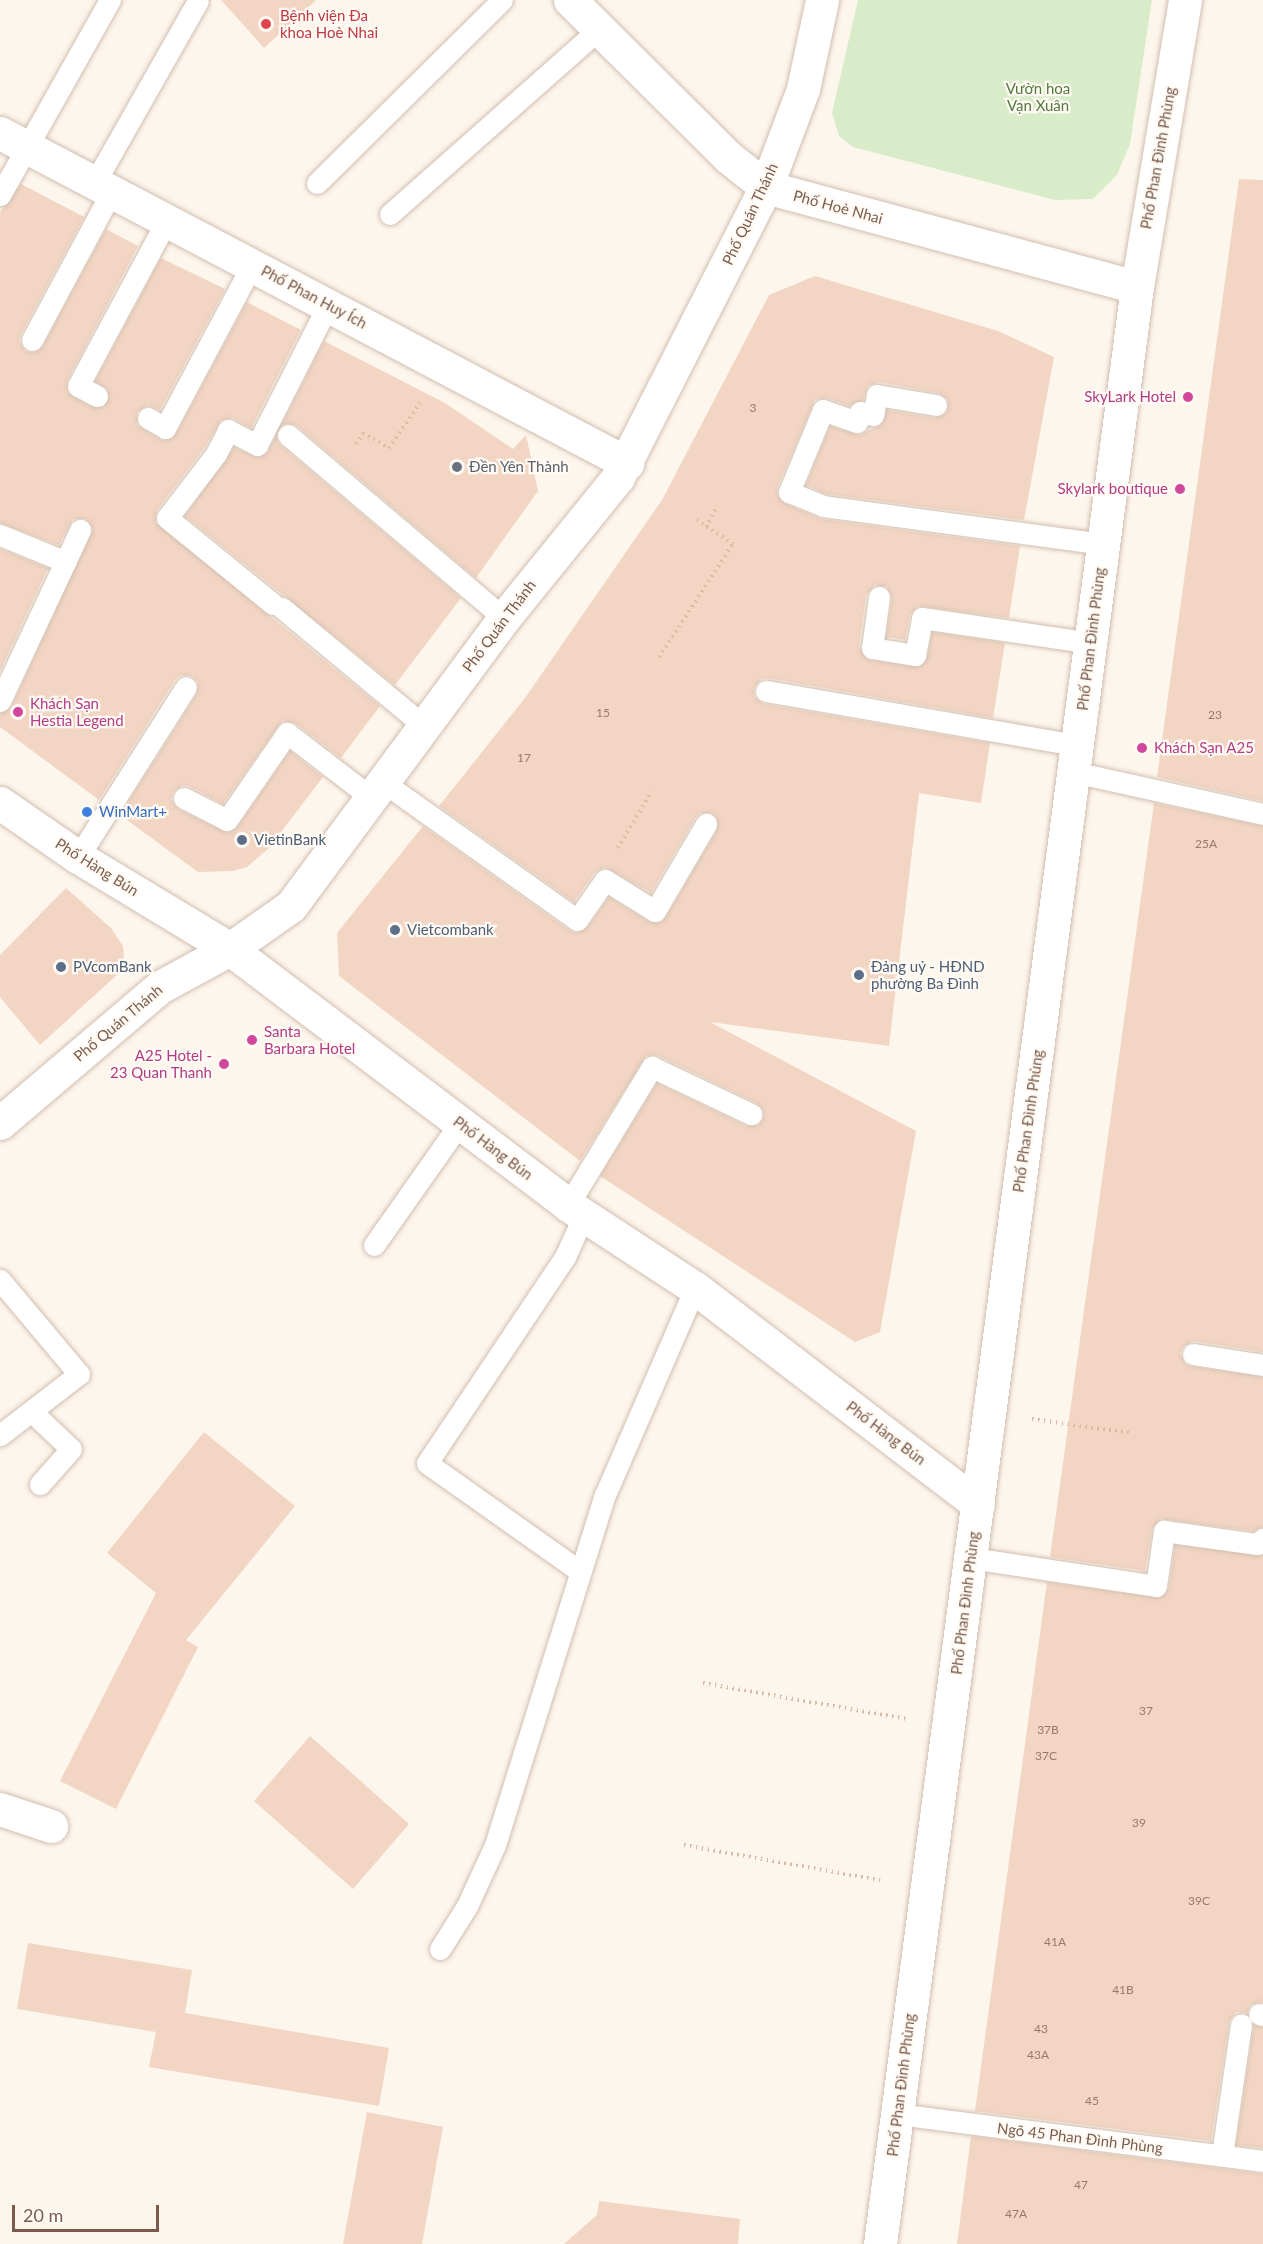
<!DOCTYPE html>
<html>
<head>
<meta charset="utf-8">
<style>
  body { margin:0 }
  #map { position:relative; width:1263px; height:2244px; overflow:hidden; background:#fdf6ec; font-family:Lato,sans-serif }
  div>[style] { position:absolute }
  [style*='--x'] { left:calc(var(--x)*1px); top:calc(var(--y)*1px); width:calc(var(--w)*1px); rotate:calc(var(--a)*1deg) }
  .green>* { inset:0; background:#d8ecc9 }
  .building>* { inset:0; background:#f3d5c3 }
  .path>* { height:4px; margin-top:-2px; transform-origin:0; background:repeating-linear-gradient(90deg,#d9b8a5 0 1.5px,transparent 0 6px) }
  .roads { filter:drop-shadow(0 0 2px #d1beb0) drop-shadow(0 0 2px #d1beb0) }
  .service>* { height:21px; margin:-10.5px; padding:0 10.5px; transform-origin:10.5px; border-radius:10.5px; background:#fff }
  .minor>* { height:33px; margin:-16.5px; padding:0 16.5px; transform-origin:16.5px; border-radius:16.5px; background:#fff }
  .secondary>* { height:33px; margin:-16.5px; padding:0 16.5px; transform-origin:16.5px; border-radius:16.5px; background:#fff }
  .dots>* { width:16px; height:16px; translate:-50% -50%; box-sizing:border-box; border:3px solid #fffaf3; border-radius:50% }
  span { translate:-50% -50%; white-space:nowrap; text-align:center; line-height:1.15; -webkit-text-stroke:4.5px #fffaf3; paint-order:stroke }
  .number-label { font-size:12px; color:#987a6a }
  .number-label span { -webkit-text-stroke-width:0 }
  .health-label { font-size:15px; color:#be3a42 }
  .left { translate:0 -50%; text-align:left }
  .park-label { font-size:15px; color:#537a41 }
  .street-label { font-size:15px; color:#7a5c4d }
  .hotel-label { font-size:15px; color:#b23c85 }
  .right { translate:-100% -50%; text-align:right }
  .worship-label { font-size:15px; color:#5b616d }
  .shop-label { font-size:15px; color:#366cbe }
  .service-label { font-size:15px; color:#4e5e75 }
  .scale { position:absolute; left:12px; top:2205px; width:147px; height:27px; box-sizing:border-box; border:3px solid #7a5c4d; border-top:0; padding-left:8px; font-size:18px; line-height:21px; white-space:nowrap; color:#7a5c4d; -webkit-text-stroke:4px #fffaf3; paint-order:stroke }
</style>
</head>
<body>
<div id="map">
  <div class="green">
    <i style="clip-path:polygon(858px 0,1152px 0,1130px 144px,1117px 175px,1093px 199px,1055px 200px,853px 147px,839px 136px,832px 113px)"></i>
  </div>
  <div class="building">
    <i style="clip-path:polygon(221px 0,316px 0,264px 48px)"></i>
    <i style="clip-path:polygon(1239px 179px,1263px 180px,1263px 801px,1157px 777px)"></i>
    <i style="clip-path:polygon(21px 184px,84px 217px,21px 334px,19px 341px,25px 351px,33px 353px,43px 346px,106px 229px,138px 246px,67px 381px,68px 393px,91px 407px,103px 407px,108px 401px,107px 389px,95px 381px,161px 258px,225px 289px,160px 410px,148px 405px,137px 412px,137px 425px,159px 439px,166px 441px,176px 434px,247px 302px,301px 330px,251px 428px,233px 418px,221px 420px,205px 447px,157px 510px,155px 522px,380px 706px,341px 758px,295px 723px,282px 721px,223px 804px,189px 786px,183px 785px,173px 792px,171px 799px,178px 809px,228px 833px,237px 827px,290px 751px,323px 777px,269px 848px,247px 867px,233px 871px,198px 872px,120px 815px,197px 694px,198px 682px,192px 676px,181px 675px,175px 680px,99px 800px,0 727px,0 714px,12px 706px,93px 529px,86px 519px,73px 519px,59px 545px,0 523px,0 212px)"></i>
    <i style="clip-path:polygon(815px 276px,998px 331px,1054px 357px,1024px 520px,826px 494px,806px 485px,830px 426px,859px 435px,882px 424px,887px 410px,934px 418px,945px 414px,948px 408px,948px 400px,939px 393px,879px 382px,868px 386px,863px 400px,849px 406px,827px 398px,815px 400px,777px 488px,777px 494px,784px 503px,821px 519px,1020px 546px,1009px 618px,918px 606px,910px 615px,905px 640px,886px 637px,892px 599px,887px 587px,875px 585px,866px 595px,859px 647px,869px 660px,920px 667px,927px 658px,932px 632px,1005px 643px,993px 718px,768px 678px,761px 679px,754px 688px,754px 696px,764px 704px,990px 743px,981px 803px,919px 793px,889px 1046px,710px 1022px,916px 1131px,880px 1332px,855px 1342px,600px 1176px,657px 1083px,746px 1126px,758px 1125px,763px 1119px,764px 1112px,757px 1103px,657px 1055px,646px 1056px,580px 1161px,339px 976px,337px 933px,423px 826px,570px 931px,576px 933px,587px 928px,609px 897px,649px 922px,661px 922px,666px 917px,717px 830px,717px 818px,712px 813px,700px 813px,695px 818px,651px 893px,605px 867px,595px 872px,574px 902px,439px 806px,525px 698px,662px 500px,769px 295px)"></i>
    <i style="clip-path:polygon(324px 341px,445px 403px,513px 449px,526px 435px,538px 491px,476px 578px,296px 425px,282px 424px)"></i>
    <i style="clip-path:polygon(276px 436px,280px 445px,461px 598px,395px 685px,185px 516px,234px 447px,258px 458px,268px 451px)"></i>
    <i style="clip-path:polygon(0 549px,48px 568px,0 671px)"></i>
    <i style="clip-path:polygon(1154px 803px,1263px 826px,1263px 1352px,1194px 1341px,1184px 1346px,1180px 1353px,1185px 1364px,1190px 1366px,1263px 1377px,1263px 1527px,1253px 1531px,1160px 1519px,1152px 1529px,1145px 1571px,1050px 1557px)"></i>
    <i style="clip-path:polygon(66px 888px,111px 928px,123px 946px,124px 961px,119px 973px,40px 1045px,0 997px,0 955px)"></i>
    <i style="clip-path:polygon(204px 1432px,295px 1506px,186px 1640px,198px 1647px,116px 1809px,60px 1781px,156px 1593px,107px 1553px)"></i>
    <i style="clip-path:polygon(1175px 1545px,1263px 1555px,1263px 2002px,1250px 2005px,1247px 2013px,1236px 2012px,1229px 2022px,1211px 2141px,975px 2111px,1047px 1582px,1160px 1598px,1169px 1588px)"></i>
    <i style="clip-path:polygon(310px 1736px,409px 1824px,353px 1889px,254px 1801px)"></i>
    <i style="clip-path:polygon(28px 1943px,192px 1970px,185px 2013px,389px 2048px,379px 2106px,149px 2067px,156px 2032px,17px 2009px)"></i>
    <i style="clip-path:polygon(1254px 2025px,1263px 2027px,1263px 2148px,1236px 2145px)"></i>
    <i style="clip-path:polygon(367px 2112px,443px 2127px,422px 2244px,343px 2244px)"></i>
    <i style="clip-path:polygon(971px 2136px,1263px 2174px,1263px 2244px,957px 2244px)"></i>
    <i style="clip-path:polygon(599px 2201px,740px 2219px,738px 2244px,564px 2244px,597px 2215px)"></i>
  </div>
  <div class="path">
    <i style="--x:356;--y:444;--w:13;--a:-58"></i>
    <i style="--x:363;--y:433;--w:30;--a:30"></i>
    <i style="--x:389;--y:448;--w:55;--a:-55.4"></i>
    <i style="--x:706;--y:527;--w:21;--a:-61"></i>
    <i style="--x:659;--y:657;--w:135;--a:-56.8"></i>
    <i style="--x:733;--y:544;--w:43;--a:-146.3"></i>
    <i style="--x:618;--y:848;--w:66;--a:-59.2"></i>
    <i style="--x:1032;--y:1419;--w:100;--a:8"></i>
    <i style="--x:703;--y:1683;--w:207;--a:10"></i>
    <i style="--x:684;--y:1845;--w:204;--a:10.2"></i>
  </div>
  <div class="roads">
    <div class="service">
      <i style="--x:95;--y:182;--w:208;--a:-60.4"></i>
      <i style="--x:317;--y:183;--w:260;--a:-44.7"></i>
      <i style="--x:0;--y:195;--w:224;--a:-60.6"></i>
      <i style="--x:390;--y:214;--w:279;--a:-41.5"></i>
      <i style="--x:32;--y:340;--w:169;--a:-61.8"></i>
      <i style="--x:97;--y:396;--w:21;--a:-152"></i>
      <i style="--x:78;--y:386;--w:188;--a:-61.8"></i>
      <i style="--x:936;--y:405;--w:60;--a:-170.4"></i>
      <i style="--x:877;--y:395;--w:20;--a:101"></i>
      <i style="--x:873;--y:415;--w:13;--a:-167"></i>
      <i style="--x:860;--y:412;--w:10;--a:107"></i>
      <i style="--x:857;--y:422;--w:36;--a:-161"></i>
      <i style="--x:823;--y:410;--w:89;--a:112.5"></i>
      <i style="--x:789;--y:492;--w:37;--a:22"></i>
      <i style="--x:823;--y:506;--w:283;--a:7.7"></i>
      <i style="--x:148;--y:418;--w:20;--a:30"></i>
      <i style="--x:165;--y:428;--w:185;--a:-61.9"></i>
      <i style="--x:288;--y:435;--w:283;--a:40.3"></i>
      <i style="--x:0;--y:535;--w:71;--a:22.2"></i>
      <i style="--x:879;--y:597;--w:51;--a:97.8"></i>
      <i style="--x:872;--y:648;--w:44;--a:9.2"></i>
      <i style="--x:915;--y:655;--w:38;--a:-79"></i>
      <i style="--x:922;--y:618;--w:171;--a:8.4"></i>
      <i style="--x:273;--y:604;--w:136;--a:-140.9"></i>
      <i style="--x:167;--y:518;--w:81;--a:-52.6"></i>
      <i style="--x:216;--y:454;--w:27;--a:-63"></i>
      <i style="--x:228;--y:430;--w:33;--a:27"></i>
      <i style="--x:257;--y:445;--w:157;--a:-63.1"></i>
      <i style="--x:282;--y:608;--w:183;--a:39.7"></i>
      <i style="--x:766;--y:691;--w:316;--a:9.9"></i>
      <i style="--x:0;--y:701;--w:189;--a:-64.9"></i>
      <i style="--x:1074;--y:772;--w:194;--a:12.5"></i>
      <i style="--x:383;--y:782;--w:238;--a:35.4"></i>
      <i style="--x:577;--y:920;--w:49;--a:-55"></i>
      <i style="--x:605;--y:880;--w:59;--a:31.8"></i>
      <i style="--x:655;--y:911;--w:101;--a:-59.6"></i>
      <i style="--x:184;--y:798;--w:48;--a:27.1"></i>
      <i style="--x:227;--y:820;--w:106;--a:-55.4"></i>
      <i style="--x:287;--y:733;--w:103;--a:37.5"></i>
      <i style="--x:78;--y:857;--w:201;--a:-57.6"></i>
      <i style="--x:568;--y:1205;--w:162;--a:-58.7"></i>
      <i style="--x:652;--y:1067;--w:110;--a:25.4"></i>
      <i style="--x:374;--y:1245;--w:149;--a:-54.8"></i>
      <i style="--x:0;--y:1280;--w:123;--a:50"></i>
      <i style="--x:79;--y:1374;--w:100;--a:142.3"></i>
      <i style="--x:1193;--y:1354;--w:71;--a:8.9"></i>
      <i style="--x:31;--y:1411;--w:55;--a:43.5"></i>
      <i style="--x:71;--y:1449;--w:47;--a:131.5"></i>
      <i style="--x:971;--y:1558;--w:187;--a:8.6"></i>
      <i style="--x:1156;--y:1586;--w:56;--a:-81.7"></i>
      <i style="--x:1164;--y:1531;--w:94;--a:8"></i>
      <i style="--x:1257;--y:1544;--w:8;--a:-40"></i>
      <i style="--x:578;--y:1570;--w:185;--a:-144.7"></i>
      <i style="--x:427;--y:1463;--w:248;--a:-56.2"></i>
      <i style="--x:565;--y:1257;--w:46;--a:-65.7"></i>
      <i style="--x:440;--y:1949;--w:51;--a:-57.9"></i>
      <i style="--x:467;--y:1906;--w:67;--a:-65.3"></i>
      <i style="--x:495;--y:1845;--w:367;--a:-72.6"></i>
      <i style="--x:605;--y:1495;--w:226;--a:-66.5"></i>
      <i style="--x:1259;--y:2014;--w:4;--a:14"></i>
      <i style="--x:897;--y:2114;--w:369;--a:7.3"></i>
      <i style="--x:1222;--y:2155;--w:132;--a:-81.7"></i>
    </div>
    <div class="minor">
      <i style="--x:570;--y:0;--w:223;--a:44.8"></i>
      <i style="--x:728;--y:157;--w:48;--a:38.3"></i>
      <i style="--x:766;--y:187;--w:384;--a:15.1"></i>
      <i style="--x:0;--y:133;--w:709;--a:27.76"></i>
      <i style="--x:0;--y:803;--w:95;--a:34.7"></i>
      <i style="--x:78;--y:857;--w:178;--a:31.2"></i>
      <i style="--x:230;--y:949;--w:424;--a:37.1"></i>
      <i style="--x:568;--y:1205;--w:152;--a:33.2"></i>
      <i style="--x:695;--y:1288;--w:356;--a:37.4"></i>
      <i style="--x:0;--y:1809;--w:54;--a:18.4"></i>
    </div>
    <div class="secondary">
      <i style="--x:0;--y:1123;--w:210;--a:-40.4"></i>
      <i style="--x:160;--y:987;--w:80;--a:-28.5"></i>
      <i style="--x:230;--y:949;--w:75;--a:-35.2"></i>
      <i style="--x:291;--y:906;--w:358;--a:-53.5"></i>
      <i style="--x:504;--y:618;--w:181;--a:-51"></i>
      <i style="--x:618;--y:477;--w:326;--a:-63"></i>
      <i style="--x:766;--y:187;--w:105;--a:-69.3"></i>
      <i style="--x:803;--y:89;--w:91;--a:-77.9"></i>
      <i style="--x:880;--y:2244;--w:1974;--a:-82.52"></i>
      <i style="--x:1137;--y:287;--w:291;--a:-80.5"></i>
    </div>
  </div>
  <div class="dots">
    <i style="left:266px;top:24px;background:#e0444e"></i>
    <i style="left:1188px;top:397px;background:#d1479c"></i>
    <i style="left:457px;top:467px;background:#6b7280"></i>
    <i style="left:1180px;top:489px;background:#d1479c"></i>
    <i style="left:18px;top:712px;background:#d1479c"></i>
    <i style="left:1142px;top:748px;background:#d1479c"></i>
    <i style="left:87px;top:812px;background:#3f7fe0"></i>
    <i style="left:242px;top:840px;background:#5c6f8a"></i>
    <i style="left:395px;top:930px;background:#5c6f8a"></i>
    <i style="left:61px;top:967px;background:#5c6f8a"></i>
    <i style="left:859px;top:975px;background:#5c6f8a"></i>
    <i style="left:252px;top:1040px;background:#d1479c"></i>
    <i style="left:224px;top:1064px;background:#d1479c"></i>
  </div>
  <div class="number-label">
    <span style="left:753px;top:408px">3</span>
    <span style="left:603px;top:713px">15</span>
    <span style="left:1215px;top:715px">23</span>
    <span style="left:524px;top:758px">17</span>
    <span style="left:1206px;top:844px">25A</span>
    <span style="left:1146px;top:1711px">37</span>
    <span style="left:1048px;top:1730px">37B</span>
    <span style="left:1046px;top:1756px">37C</span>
    <span style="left:1139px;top:1823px">39</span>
    <span style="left:1199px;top:1901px">39C</span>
    <span style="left:1055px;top:1942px">41A</span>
    <span style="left:1123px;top:1990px">41B</span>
    <span style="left:1041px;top:2029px">43</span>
    <span style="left:1038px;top:2055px">43A</span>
    <span style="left:1092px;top:2101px">45</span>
    <span style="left:1081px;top:2185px">47</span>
    <span style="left:1016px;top:2214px">47A</span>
  </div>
  <div class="health-label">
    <span class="left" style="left:280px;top:24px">Bệnh viện Đa<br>khoa Hoè Nhai</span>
  </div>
  <div class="park-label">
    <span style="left:1038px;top:97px">Vườn hoa<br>Vạn Xuân</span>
  </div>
  <div class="street-label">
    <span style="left:1158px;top:158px;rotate:-80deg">Phố Phan Đình Phùng</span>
    <span style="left:838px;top:207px;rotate:15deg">Phố Hoè Nhai</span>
    <span style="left:750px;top:214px;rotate:-65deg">Phố Quán Thánh</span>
    <span style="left:314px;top:297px;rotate:28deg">Phố Phan Huy Ích</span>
    <span style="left:499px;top:626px;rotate:-53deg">Phố Quán Thánh</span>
    <span style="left:1091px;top:639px;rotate:-83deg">Phố Phan Đình Phùng</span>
    <span style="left:97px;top:867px;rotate:32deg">Phố Hàng Bún</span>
    <span style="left:118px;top:1023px;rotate:-40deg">Phố Quán Thánh</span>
    <span style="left:1028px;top:1121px;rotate:-82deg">Phố Phan Đình Phùng</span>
    <span style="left:493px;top:1148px;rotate:37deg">Phố Hàng Bún</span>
    <span style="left:886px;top:1433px;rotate:37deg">Phố Hàng Bún</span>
    <span style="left:965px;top:1603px;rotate:-83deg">Phố Phan Đình Phùng</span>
    <span style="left:901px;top:2085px;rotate:-83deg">Phố Phan Đình Phùng</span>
    <span style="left:1080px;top:2138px;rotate:7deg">Ngõ 45 Phan Đình Phùng</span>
  </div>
  <div class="hotel-label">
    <span class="right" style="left:1176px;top:397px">SkyLark Hotel</span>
    <span class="right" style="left:1168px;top:489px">Skylark boutique</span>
    <span class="left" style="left:30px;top:712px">Khách Sạn<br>Hestia Legend</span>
    <span class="left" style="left:1154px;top:748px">Khách Sạn A25</span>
    <span class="left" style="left:264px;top:1040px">Santa<br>Barbara Hotel</span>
    <span class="right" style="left:212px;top:1064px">A25 Hotel -<br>23 Quan Thanh</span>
  </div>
  <div class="worship-label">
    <span class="left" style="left:469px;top:467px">Đền Yên Thành</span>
  </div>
  <div class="shop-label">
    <span class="left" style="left:99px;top:812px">WinMart+</span>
  </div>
  <div class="service-label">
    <span class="left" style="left:254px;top:840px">VietinBank</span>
    <span class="left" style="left:407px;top:930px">Vietcombank</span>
    <span class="left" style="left:871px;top:975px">Đảng uỷ - HĐND<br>phường Ba Đình</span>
    <span class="left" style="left:73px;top:967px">PVcomBank</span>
  </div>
  <div class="scale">20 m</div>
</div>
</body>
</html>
